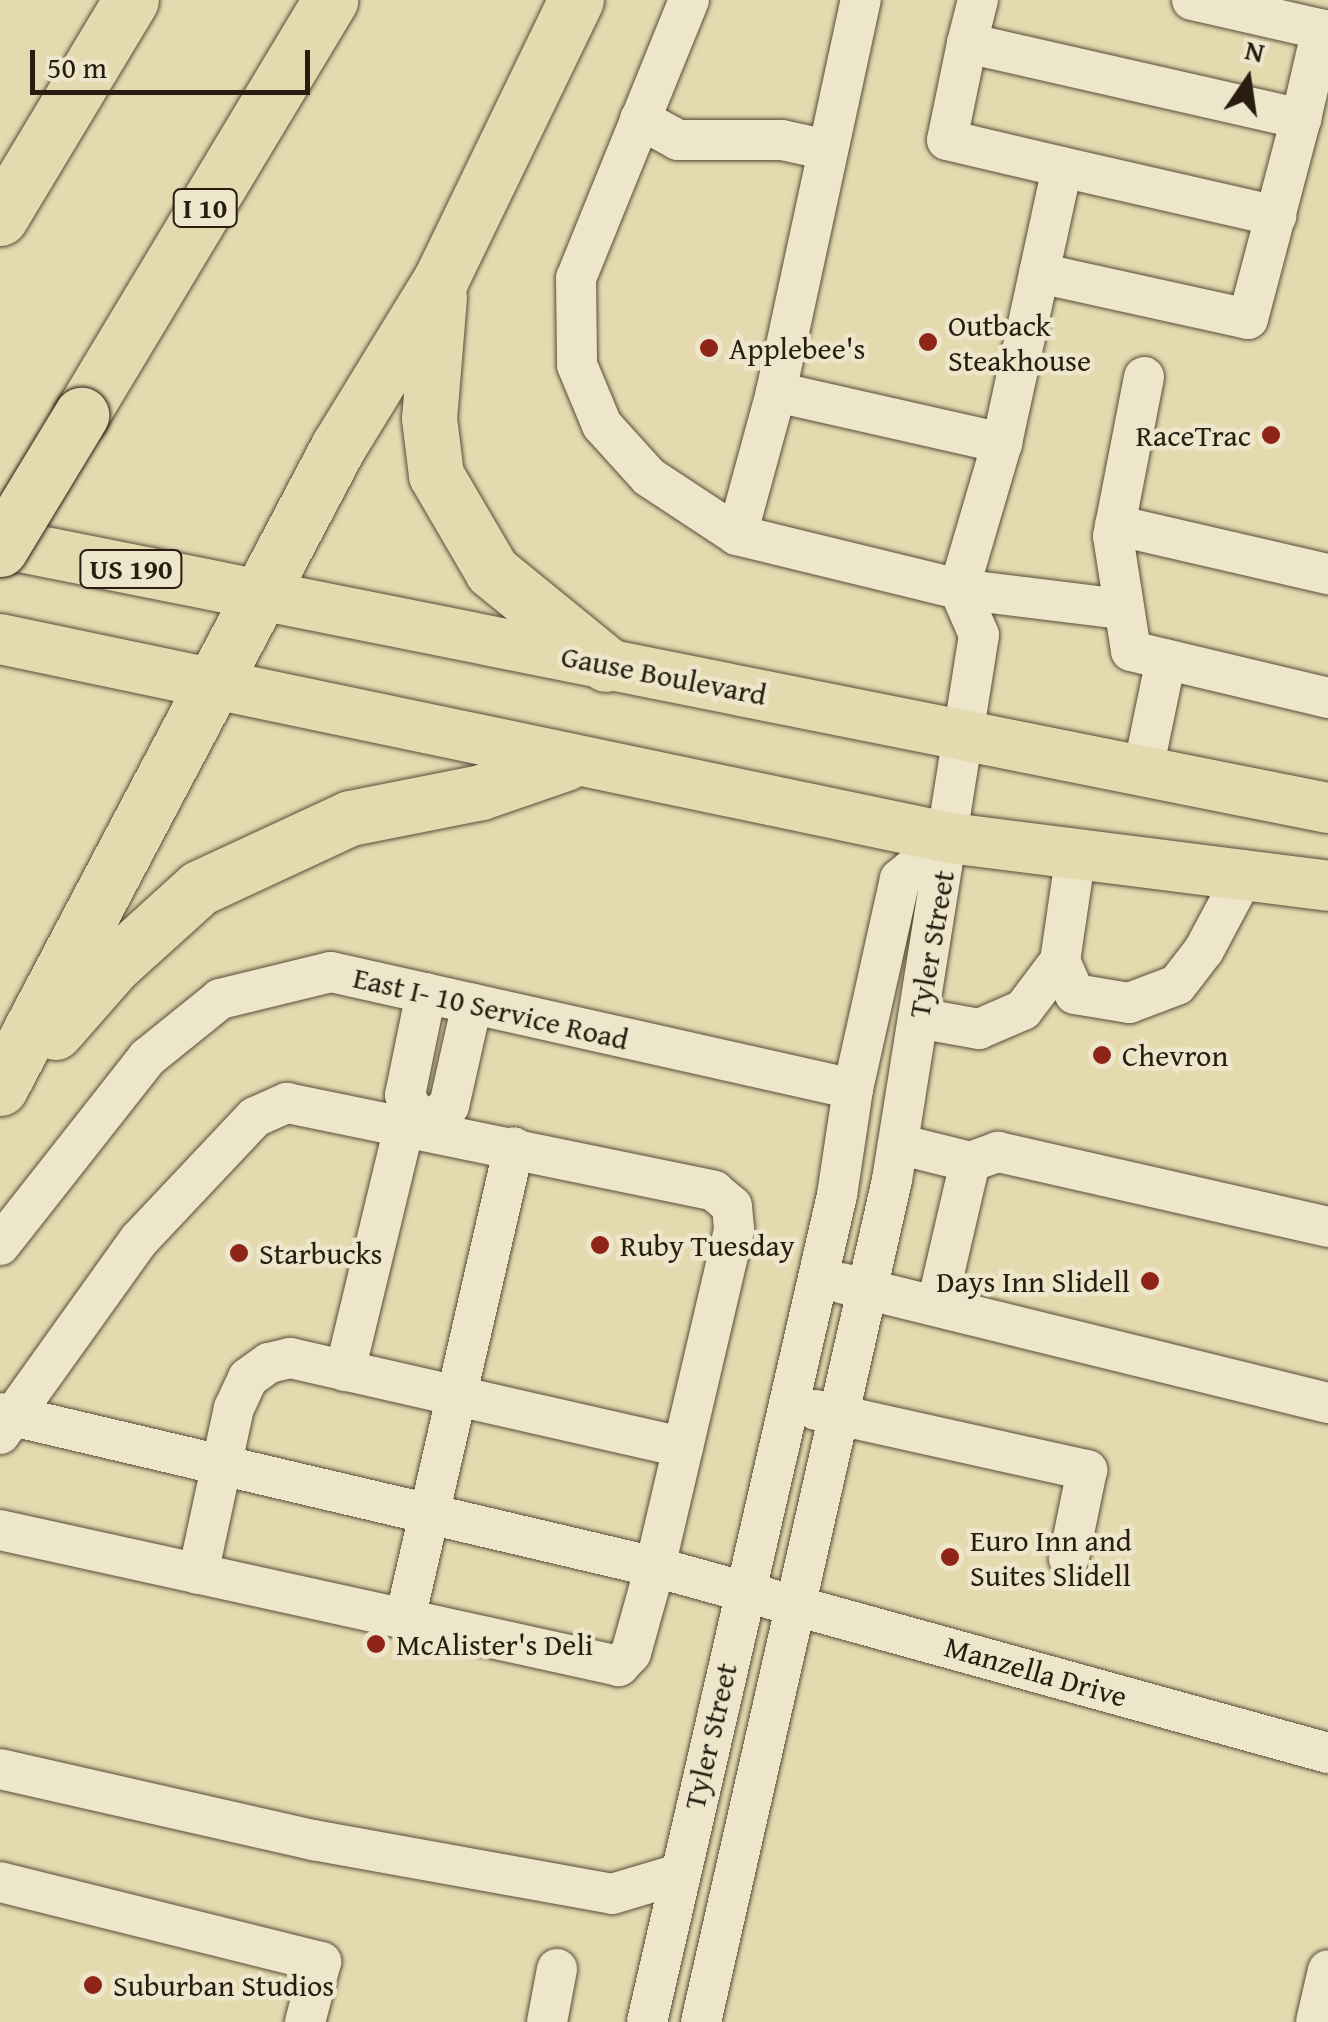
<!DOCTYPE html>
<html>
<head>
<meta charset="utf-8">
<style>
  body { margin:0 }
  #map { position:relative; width:1328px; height:2022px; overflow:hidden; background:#e4d9af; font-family:"Gentium Book Plus",serif }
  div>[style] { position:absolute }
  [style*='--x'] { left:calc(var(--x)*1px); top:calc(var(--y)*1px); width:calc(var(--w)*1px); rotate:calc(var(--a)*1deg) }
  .roads { filter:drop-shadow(0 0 2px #584c39) drop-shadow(0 0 2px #584c39) }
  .minor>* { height:40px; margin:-20px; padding:0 20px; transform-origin:20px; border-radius:20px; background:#ede6cb }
  .major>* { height:50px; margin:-25px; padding:0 25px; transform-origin:25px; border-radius:25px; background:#e4d9af }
  .highway>* { height:55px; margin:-27.5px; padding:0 27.5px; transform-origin:27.5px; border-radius:27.5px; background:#e4d9af }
  .bridges { filter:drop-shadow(0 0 2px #291d12) drop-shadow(0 0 2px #291d12) }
  .highway-bridge>* { height:55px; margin:-27.5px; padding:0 27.5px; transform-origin:27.5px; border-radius:27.5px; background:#e4d9af }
  .dots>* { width:28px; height:28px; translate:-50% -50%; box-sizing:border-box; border:5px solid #ede6cb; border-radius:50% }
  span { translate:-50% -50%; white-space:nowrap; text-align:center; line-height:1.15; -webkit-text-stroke:9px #ede6cb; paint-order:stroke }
  .shield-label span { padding:2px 8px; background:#ede6cb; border:2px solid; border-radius:8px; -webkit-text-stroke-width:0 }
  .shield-label { font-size:28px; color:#291d12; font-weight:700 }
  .poi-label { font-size:30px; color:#291d12 }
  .left { translate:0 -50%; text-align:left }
  .right { translate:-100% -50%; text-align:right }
  .street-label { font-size:30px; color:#291d12 }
  .north { position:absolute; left:1198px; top:30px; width:100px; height:100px; -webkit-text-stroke:8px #ede6cb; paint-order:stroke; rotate:13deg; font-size:28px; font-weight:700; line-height:40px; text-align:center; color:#291d12 }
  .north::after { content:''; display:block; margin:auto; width:35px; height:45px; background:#291d12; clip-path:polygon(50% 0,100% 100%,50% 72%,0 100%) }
  .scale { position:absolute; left:30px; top:50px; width:280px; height:45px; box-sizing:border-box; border:5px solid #291d12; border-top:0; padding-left:12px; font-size:30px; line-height:35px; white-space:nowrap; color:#291d12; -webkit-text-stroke:8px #ede6cb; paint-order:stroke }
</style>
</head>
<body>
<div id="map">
  <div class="roads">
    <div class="minor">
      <i style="--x:689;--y:0;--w:300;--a:112.1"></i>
      <i style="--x:576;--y:278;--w:87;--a:89.3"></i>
      <i style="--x:577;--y:365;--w:65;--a:67.4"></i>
      <i style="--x:602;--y:425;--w:70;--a:47.9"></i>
      <i style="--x:649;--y:477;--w:105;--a:33.4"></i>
      <i style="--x:737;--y:535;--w:228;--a:13.7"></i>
      <i style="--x:959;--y:589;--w:50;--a:66.5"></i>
      <i style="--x:979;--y:635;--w:552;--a:99.07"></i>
      <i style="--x:892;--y:1180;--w:863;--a:102.78"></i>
      <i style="--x:1192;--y:0;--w:139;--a:12.8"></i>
      <i style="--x:967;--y:43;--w:44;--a:-75.7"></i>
      <i style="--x:640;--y:119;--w:43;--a:28.9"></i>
      <i style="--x:678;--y:140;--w:104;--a:0"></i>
      <i style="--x:782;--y:140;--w:47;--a:12.3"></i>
      <i style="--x:1062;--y:167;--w:220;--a:12.9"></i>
      <i style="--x:1039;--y:273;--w:214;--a:12.4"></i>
      <i style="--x:1248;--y:319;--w:207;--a:-75.2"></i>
      <i style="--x:1144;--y:377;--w:162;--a:101"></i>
      <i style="--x:1113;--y:536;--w:116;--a:81.1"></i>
      <i style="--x:1131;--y:651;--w:203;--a:13.4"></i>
      <i style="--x:776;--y:392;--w:232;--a:12.7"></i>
      <i style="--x:1002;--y:443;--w:282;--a:-77.7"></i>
      <i style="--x:1062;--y:167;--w:118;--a:-166.8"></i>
      <i style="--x:947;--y:140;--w:99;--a:-78.3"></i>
      <i style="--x:967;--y:43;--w:343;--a:12.8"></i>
      <i style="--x:1301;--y:119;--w:92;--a:-76.9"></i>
      <i style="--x:1002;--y:443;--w:152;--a:106.4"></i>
      <i style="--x:959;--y:589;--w:165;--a:7"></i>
      <i style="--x:1115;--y:525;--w:219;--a:13"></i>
      <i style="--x:737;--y:535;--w:148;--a:-74.7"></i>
      <i style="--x:776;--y:392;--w:401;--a:-77.8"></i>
      <i style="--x:1143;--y:770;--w:113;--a:-78.3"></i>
      <i style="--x:1076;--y:853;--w:109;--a:98.4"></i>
      <i style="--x:1060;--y:961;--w:36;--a:66"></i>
      <i style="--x:1075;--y:994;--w:55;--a:9.5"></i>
      <i style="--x:1129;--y:1003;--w:51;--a:-20.6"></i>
      <i style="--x:1177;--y:985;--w:44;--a:-52.4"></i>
      <i style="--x:1204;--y:950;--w:87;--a:-62"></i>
      <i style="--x:426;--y:993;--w:104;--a:101.6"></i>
      <i style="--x:405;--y:1095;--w:36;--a:63"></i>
      <i style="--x:421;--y:1127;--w:35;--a:-37"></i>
      <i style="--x:449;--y:1106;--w:105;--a:-77.3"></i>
      <i style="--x:918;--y:1018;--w:62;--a:10.2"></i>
      <i style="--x:979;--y:1029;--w:48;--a:-23.4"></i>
      <i style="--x:1023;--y:1010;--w:61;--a:-52.9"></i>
      <i style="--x:898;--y:1144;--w:74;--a:14"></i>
      <i style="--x:0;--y:1245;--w:238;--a:-51.8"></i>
      <i style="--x:147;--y:1058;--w:94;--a:-38.9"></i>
      <i style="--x:220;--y:999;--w:114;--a:-13.7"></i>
      <i style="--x:331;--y:972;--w:535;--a:12.63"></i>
      <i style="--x:841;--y:1283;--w:502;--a:13.84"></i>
      <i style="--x:937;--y:1304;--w:146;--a:-76.9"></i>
      <i style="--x:970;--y:1162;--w:30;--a:-20"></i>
      <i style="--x:998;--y:1152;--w:338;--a:12.8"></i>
      <i style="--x:345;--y:1371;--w:255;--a:-76.4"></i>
      <i style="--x:816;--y:1410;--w:278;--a:12.5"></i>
      <i style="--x:1087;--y:1470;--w:90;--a:101.6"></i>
      <i style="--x:0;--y:1413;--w:673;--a:13.23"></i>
      <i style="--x:655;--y:1567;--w:698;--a:15.45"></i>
      <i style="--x:0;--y:1434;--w:239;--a:-54.4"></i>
      <i style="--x:139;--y:1240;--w:169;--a:-46.7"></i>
      <i style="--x:255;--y:1117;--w:35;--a:-24"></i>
      <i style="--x:287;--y:1103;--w:436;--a:11.6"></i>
      <i style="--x:714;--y:1191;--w:23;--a:40"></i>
      <i style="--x:732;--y:1206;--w:24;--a:85"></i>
      <i style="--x:734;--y:1230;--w:346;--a:103.2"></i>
      <i style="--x:655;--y:1567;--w:89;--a:105.6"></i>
      <i style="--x:631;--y:1653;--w:18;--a:133"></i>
      <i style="--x:619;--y:1666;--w:634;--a:-167.61"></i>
      <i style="--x:198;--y:1574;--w:170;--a:-77.8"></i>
      <i style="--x:234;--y:1408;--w:33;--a:-65"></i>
      <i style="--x:248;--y:1378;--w:26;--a:-36"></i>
      <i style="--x:269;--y:1363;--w:22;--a:-13"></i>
      <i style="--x:290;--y:1358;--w:403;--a:12.8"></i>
      <i style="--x:405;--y:1619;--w:484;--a:-77"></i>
      <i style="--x:0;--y:1769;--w:321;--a:12.8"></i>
      <i style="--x:313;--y:1840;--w:304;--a:10.2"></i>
      <i style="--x:612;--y:1894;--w:70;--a:-16.6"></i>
      <i style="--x:0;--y:1882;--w:331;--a:14"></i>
      <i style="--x:321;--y:1962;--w:62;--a:104.9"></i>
      <i style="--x:547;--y:2022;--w:54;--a:-79.3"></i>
      <i style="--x:647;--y:2022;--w:849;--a:-77.06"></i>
      <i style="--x:837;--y:1195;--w:107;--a:-81.4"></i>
      <i style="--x:853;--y:1089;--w:215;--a:-77.4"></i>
      <i style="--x:900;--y:879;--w:65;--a:-39.4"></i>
      <i style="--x:1316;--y:2022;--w:53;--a:-77"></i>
    </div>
    <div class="major">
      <i style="--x:0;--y:543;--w:1354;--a:11.29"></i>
      <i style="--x:0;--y:639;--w:971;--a:11.83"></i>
      <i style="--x:950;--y:838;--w:381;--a:7.2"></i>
    </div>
    <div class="highway">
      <i style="--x:0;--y:218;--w:254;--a:-59"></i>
      <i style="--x:439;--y:297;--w:121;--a:94.7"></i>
      <i style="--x:429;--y:418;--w:57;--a:83"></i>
      <i style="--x:436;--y:475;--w:111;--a:59.7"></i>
      <i style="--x:492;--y:571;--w:147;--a:39.2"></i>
      <i style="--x:81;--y:415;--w:484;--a:-59"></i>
      <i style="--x:55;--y:1032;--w:88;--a:-48.7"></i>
      <i style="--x:113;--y:966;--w:116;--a:-42.2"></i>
      <i style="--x:199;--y:888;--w:166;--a:-24.9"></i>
      <i style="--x:350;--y:818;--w:134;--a:-11.2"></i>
      <i style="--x:481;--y:792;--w:89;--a:-19"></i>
      <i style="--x:0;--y:1088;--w:725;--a:-62.2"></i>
      <i style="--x:338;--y:447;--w:197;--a:-58.5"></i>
      <i style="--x:441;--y:279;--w:310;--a:-64.2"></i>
    </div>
  </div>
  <div class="bridges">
    <div class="highway-bridge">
      <i style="--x:0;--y:549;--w:157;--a:-58.8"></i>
    </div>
  </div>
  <div class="dots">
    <i style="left:928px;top:342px;background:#8f2418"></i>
    <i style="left:709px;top:348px;background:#8f2418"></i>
    <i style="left:1271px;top:435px;background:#8f2418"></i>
    <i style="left:1102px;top:1055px;background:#8f2418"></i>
    <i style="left:600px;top:1245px;background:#8f2418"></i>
    <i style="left:239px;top:1253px;background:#8f2418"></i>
    <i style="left:1150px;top:1281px;background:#8f2418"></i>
    <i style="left:950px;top:1557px;background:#8f2418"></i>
    <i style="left:376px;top:1644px;background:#8f2418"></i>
    <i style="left:93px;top:1985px;background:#8f2418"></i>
  </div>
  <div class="shield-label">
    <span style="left:205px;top:208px">I 10</span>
    <span style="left:131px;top:569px">US 190</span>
  </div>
  <div class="poi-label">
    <span class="left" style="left:948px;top:342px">Outback<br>Steakhouse</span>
    <span class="left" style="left:729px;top:348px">Applebee's</span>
    <span class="right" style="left:1251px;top:435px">RaceTrac</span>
    <span class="left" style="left:1122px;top:1055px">Chevron</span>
    <span class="left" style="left:620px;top:1245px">Ruby Tuesday</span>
    <span class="left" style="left:259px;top:1253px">Starbucks</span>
    <span class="right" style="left:1130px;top:1281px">Days Inn Slidell</span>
    <span class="left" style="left:970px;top:1557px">Euro Inn and<br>Suites Slidell</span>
    <span class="left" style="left:396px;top:1644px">McAlister's Deli</span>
    <span class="left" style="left:113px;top:1985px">Suburban Studios</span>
  </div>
  <div class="street-label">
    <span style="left:664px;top:675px;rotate:11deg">Gause Boulevard</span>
    <span style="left:931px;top:944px;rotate:-80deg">Tyler Street</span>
    <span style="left:491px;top:1008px;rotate:13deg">East I- 10 Service Road</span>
    <span style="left:1036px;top:1671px;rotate:16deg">Manzella Drive</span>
    <span style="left:710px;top:1736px;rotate:-77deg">Tyler Street</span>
  </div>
  <div class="north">N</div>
  <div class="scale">50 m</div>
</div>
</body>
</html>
